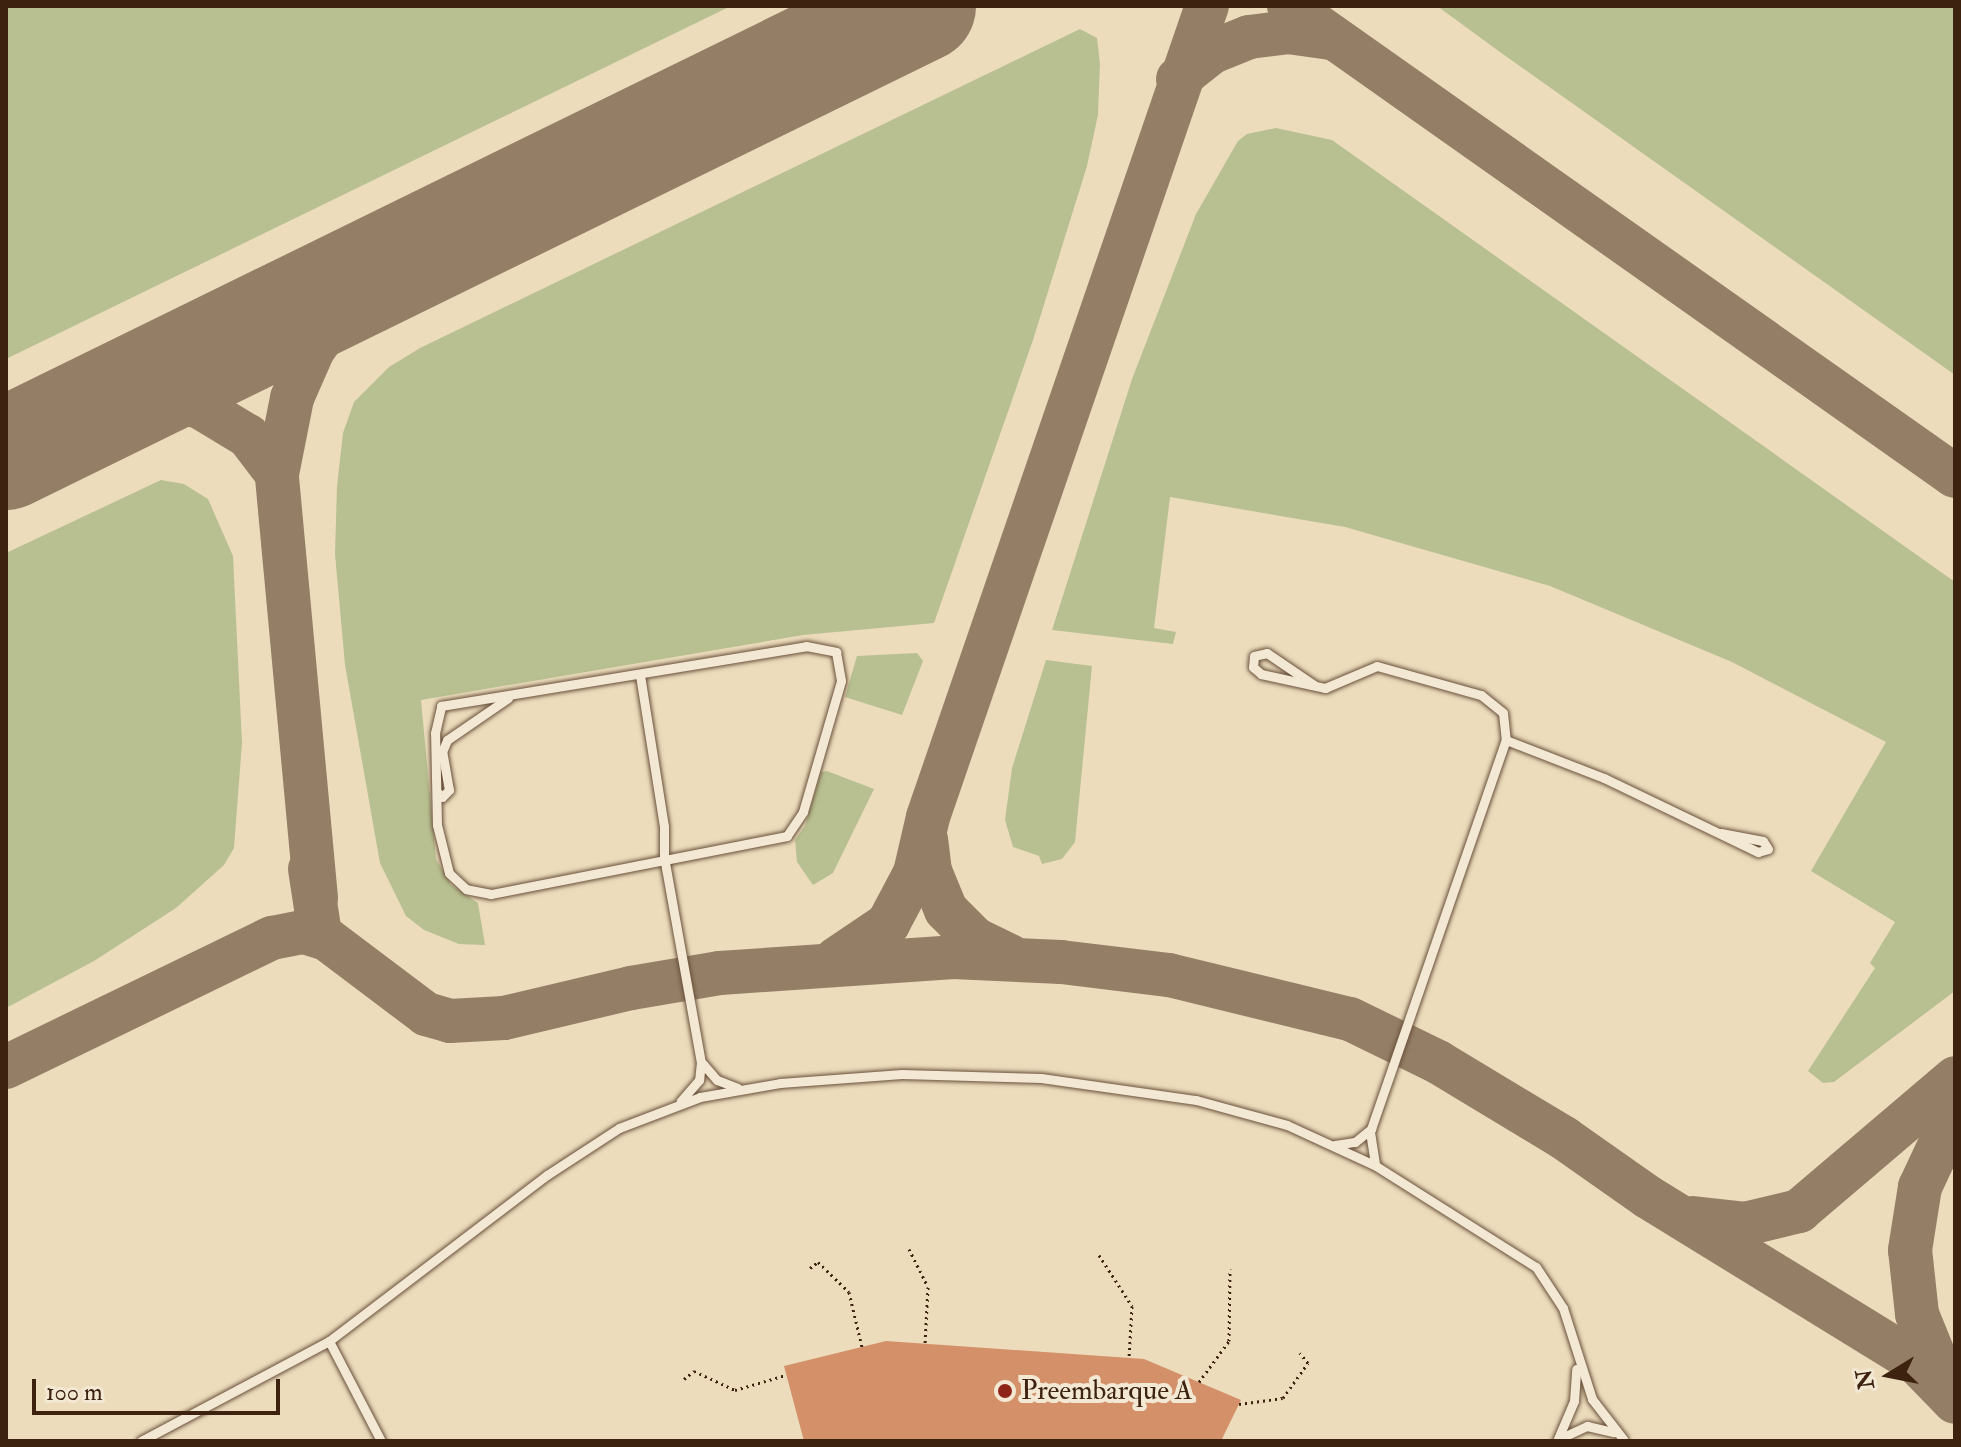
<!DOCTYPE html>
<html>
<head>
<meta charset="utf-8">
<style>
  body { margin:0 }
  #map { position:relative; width:1961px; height:1447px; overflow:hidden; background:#ecdcbc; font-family:"IM FELL Double Pica",serif }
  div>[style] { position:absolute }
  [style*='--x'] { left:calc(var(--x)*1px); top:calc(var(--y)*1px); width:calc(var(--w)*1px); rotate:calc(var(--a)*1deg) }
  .green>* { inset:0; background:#b8c091 }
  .taxiway>* { height:44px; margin:-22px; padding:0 22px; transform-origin:22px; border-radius:22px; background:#947f66 }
  .runway>* { height:112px; margin:-56px; padding:0 56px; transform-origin:56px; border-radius:56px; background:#947f66 }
  .building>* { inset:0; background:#d39069 }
  .path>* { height:3px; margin-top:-1.5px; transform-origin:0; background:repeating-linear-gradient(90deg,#3d2210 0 2px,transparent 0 6px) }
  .roads { filter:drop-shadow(0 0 2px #69503b) drop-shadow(0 0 2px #69503b) }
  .service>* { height:9px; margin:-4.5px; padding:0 4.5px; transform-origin:4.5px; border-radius:4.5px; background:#f3e8d3 }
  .dots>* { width:22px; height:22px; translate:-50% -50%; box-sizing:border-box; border:4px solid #f3e8d3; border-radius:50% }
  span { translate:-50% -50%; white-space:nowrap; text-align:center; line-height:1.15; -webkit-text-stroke:8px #f3e8d3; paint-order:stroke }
  .poi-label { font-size:28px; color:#3d2210 }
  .left { translate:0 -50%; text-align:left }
  .frame { position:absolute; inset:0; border:8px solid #3d2210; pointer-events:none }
  .north { position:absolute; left:1849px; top:1335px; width:80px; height:80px; -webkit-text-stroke:6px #f3e8d3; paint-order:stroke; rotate:260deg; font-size:22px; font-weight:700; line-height:32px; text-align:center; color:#3d2210 }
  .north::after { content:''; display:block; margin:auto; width:28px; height:36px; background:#3d2210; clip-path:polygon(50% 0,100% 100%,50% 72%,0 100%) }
  .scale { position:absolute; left:32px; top:1379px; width:248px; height:36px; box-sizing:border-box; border:4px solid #3d2210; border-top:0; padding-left:10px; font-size:24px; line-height:28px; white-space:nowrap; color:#3d2210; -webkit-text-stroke:6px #f3e8d3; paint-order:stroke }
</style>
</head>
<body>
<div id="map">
  <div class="green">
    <i style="clip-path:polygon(6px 6px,731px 6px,6px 359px)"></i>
    <i style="clip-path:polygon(1437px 6px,1955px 6px,1955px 375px,1500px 52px)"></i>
    <i style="clip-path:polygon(1080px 29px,1097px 38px,1100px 64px,1098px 115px,1087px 166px,1033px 340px,934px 623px,803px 635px,421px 700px,436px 859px,451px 885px,478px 903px,485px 945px,459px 944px,424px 930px,406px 916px,380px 863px,345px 665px,335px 554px,337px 486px,343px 433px,354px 402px,389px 367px,420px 348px)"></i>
    <i style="clip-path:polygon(1276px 128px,1332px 140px,1955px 582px,1955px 991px,1834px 1082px,1823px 1083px,1808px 1071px,1875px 968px,1870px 963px,1895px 922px,1811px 871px,1886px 742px,1732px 662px,1550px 586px,1345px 527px,1170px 497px,1154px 628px,1176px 632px,1173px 644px,1052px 630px,1132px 379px,1196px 214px,1238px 141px,1247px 134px)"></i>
    <i style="clip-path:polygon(161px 480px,184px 484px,208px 499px,233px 556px,242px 743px,234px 848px,224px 865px,176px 908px,94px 961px,6px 1008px,6px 553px)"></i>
    <i style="clip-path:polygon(917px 653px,923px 661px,902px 715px,845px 697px,857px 656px)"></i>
    <i style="clip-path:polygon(1046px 660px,1092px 666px,1075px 842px,1062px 859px,1042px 864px,1039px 856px,1013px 847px,1005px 820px,1012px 768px)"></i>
    <i style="clip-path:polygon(827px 771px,874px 789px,833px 873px,813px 885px,797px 862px,795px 840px,805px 826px,821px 772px)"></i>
  </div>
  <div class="taxiway">
    <i style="--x:1289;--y:6;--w:815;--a:35.21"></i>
    <i style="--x:1178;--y:79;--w:43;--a:-38.5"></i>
    <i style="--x:1212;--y:52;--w:40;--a:-22"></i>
    <i style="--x:1249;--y:37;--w:39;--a:-7"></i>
    <i style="--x:1288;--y:32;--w:43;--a:7.9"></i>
    <i style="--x:91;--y:412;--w:55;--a:-13.8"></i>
    <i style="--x:144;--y:399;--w:54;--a:7.4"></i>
    <i style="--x:198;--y:406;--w:58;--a:31"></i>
    <i style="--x:248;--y:436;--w:48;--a:52.7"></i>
    <i style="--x:926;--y:839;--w:32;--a:83"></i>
    <i style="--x:930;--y:871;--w:42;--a:67.7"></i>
    <i style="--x:946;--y:910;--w:41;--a:45"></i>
    <i style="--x:975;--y:939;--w:39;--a:26"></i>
    <i style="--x:310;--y:869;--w:66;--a:81.3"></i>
    <i style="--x:320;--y:934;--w:133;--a:37"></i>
    <i style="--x:426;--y:1014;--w:25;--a:16"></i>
    <i style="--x:450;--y:1021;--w:54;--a:-3.2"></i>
    <i style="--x:504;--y:1018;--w:130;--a:-13.3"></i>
    <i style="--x:631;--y:988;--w:90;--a:-9.6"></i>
    <i style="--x:720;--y:973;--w:234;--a:-3.9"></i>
    <i style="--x:953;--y:957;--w:108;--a:2.7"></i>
    <i style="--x:1061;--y:962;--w:109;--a:6.9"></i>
    <i style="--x:1169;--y:975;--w:186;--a:13.7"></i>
    <i style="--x:1350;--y:1019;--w:98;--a:26"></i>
    <i style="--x:1438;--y:1062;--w:147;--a:31.1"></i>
    <i style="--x:1564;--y:1138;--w:103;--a:35.1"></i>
    <i style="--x:1648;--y:1197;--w:313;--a:31.6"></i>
    <i style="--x:1915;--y:1361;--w:57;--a:45.7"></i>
    <i style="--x:316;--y:898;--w:426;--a:-95.3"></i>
    <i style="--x:277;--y:474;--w:77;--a:-78.8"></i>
    <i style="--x:292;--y:398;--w:52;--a:-66.4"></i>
    <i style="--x:313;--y:350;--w:53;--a:-54.2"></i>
    <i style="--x:344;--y:307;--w:73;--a:-38.3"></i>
    <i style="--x:836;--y:959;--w:63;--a:-33.9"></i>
    <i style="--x:888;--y:924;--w:58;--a:-62.1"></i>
    <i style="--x:915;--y:873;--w:57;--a:-76.9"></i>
    <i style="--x:928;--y:817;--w:858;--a:-71.02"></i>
    <i style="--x:6;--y:1067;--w:296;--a:-25.9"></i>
    <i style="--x:272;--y:938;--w:33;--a:-11"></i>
    <i style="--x:304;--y:932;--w:21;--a:17"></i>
    <i style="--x:1693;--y:1218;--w:52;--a:6.6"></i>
    <i style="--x:1745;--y:1224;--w:56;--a:-13.5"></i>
    <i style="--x:1799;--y:1211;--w:205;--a:-40.4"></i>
    <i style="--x:1945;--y:1383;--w:74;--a:-112.1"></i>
    <i style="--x:1917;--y:1314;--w:64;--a:-96.2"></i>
    <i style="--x:1910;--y:1250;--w:64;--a:-81"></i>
    <i style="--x:1920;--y:1187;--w:83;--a:-65"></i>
  </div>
  <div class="runway">
    <i style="--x:6;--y:454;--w:1018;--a:-26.11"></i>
  </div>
  <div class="building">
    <i style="clip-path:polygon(886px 1341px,1144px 1359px,1241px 1400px,1221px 1441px,804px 1441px,784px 1366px)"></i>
  </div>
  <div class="path">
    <i style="--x:909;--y:1249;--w:42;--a:63.4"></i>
    <i style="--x:928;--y:1287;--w:57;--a:93"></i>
    <i style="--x:1099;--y:1255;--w:61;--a:57.1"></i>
    <i style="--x:1132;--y:1306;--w:52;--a:93.3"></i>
    <i style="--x:810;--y:1268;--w:10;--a:-37"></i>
    <i style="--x:818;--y:1262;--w:43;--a:44.1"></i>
    <i style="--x:849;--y:1292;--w:57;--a:76.7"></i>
    <i style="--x:684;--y:1379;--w:13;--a:-39"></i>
    <i style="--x:694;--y:1371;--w:45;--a:24.9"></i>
    <i style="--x:735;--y:1390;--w:53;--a:-16.4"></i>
    <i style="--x:1199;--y:1382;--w:51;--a:-53.8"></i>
    <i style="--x:1229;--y:1341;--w:72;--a:-89.2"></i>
    <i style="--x:1239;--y:1404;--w:44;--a:-7.8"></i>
    <i style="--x:1283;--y:1398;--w:43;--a:-54.5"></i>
    <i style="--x:1308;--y:1363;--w:13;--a:-129"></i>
  </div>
  <div class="roads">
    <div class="service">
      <i style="--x:806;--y:646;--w:31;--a:11"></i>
      <i style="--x:836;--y:652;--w:29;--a:80"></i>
      <i style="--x:841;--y:681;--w:136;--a:106.2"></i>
      <i style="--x:803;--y:812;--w:29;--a:124"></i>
      <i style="--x:787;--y:836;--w:302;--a:168.9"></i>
      <i style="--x:491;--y:894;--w:25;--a:-169"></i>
      <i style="--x:466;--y:889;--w:23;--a:-137"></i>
      <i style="--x:449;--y:873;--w:49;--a:-104"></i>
      <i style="--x:437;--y:825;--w:92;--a:-91.2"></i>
      <i style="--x:435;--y:733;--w:28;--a:-77"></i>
      <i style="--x:441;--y:706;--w:370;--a:-9.3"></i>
      <i style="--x:640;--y:675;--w:154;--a:81"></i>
      <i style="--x:664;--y:827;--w:30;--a:90"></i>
      <i style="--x:664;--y:857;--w:208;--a:79.8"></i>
      <i style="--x:701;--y:1062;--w:18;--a:96"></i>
      <i style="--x:699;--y:1080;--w:28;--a:131"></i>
      <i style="--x:1314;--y:685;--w:57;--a:-145.8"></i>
      <i style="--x:1267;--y:653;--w:13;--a:167"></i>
      <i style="--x:1254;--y:656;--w:11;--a:95"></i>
      <i style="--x:1253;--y:667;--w:11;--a:41"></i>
      <i style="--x:1261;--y:674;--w:66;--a:12.3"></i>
      <i style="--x:1325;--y:688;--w:56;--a:-22.9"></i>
      <i style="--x:1377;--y:666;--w:108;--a:15.6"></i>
      <i style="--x:1481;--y:695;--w:28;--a:39"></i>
      <i style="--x:1503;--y:713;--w:27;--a:84"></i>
      <i style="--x:1506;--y:740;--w:105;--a:21.2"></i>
      <i style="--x:1604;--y:778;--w:171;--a:25.7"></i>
      <i style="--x:1758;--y:852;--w:10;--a:-17"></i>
      <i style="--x:1768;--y:849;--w:9;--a:-122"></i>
      <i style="--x:1763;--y:841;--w:43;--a:-169.2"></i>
      <i style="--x:437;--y:792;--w:7;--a:45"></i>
      <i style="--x:442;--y:797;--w:10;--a:-45"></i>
      <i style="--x:449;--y:790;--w:39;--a:-100"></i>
      <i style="--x:442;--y:752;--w:13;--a:-67"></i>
      <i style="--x:447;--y:740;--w:74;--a:-34.5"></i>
      <i style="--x:703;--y:1064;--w:21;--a:49"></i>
      <i style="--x:717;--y:1080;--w:22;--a:21"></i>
      <i style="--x:1370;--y:1132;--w:32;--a:81"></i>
      <i style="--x:1335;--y:1145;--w:20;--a:-9"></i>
      <i style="--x:1355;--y:1142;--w:21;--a:-39"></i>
      <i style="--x:1371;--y:1129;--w:412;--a:-70.9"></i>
      <i style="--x:329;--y:1341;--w:113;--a:62.5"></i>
      <i style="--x:1561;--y:1438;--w:29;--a:-25"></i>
      <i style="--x:1587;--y:1426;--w:28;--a:13"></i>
      <i style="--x:141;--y:1441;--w:213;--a:-28"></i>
      <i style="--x:329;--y:1341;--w:274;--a:-37.3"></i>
      <i style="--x:547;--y:1175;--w:86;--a:-33.1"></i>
      <i style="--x:619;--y:1128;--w:87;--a:-20.9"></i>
      <i style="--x:700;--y:1097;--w:81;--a:-9.9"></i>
      <i style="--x:780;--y:1083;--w:122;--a:-4.2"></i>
      <i style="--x:902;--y:1074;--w:139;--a:1.6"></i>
      <i style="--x:1041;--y:1078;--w:157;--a:8.1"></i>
      <i style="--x:1196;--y:1100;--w:94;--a:15.4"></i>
      <i style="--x:1287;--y:1125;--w:98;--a:24.7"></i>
      <i style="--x:1376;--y:1166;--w:189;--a:32.3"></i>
      <i style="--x:1536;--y:1267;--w:49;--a:56.6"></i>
      <i style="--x:1563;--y:1308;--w:96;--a:72.3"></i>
      <i style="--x:1592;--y:1399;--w:51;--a:52.2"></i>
      <i style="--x:1557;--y:1441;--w:43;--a:-67"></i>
      <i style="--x:1574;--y:1401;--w:32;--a:-86"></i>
    </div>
  </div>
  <div class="dots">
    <i style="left:1005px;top:1391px;background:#8f2418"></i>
  </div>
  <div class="poi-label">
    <span class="left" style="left:1021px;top:1391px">Preembarque A</span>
  </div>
  <div class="frame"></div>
  <div class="north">N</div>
  <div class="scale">100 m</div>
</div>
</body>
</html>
